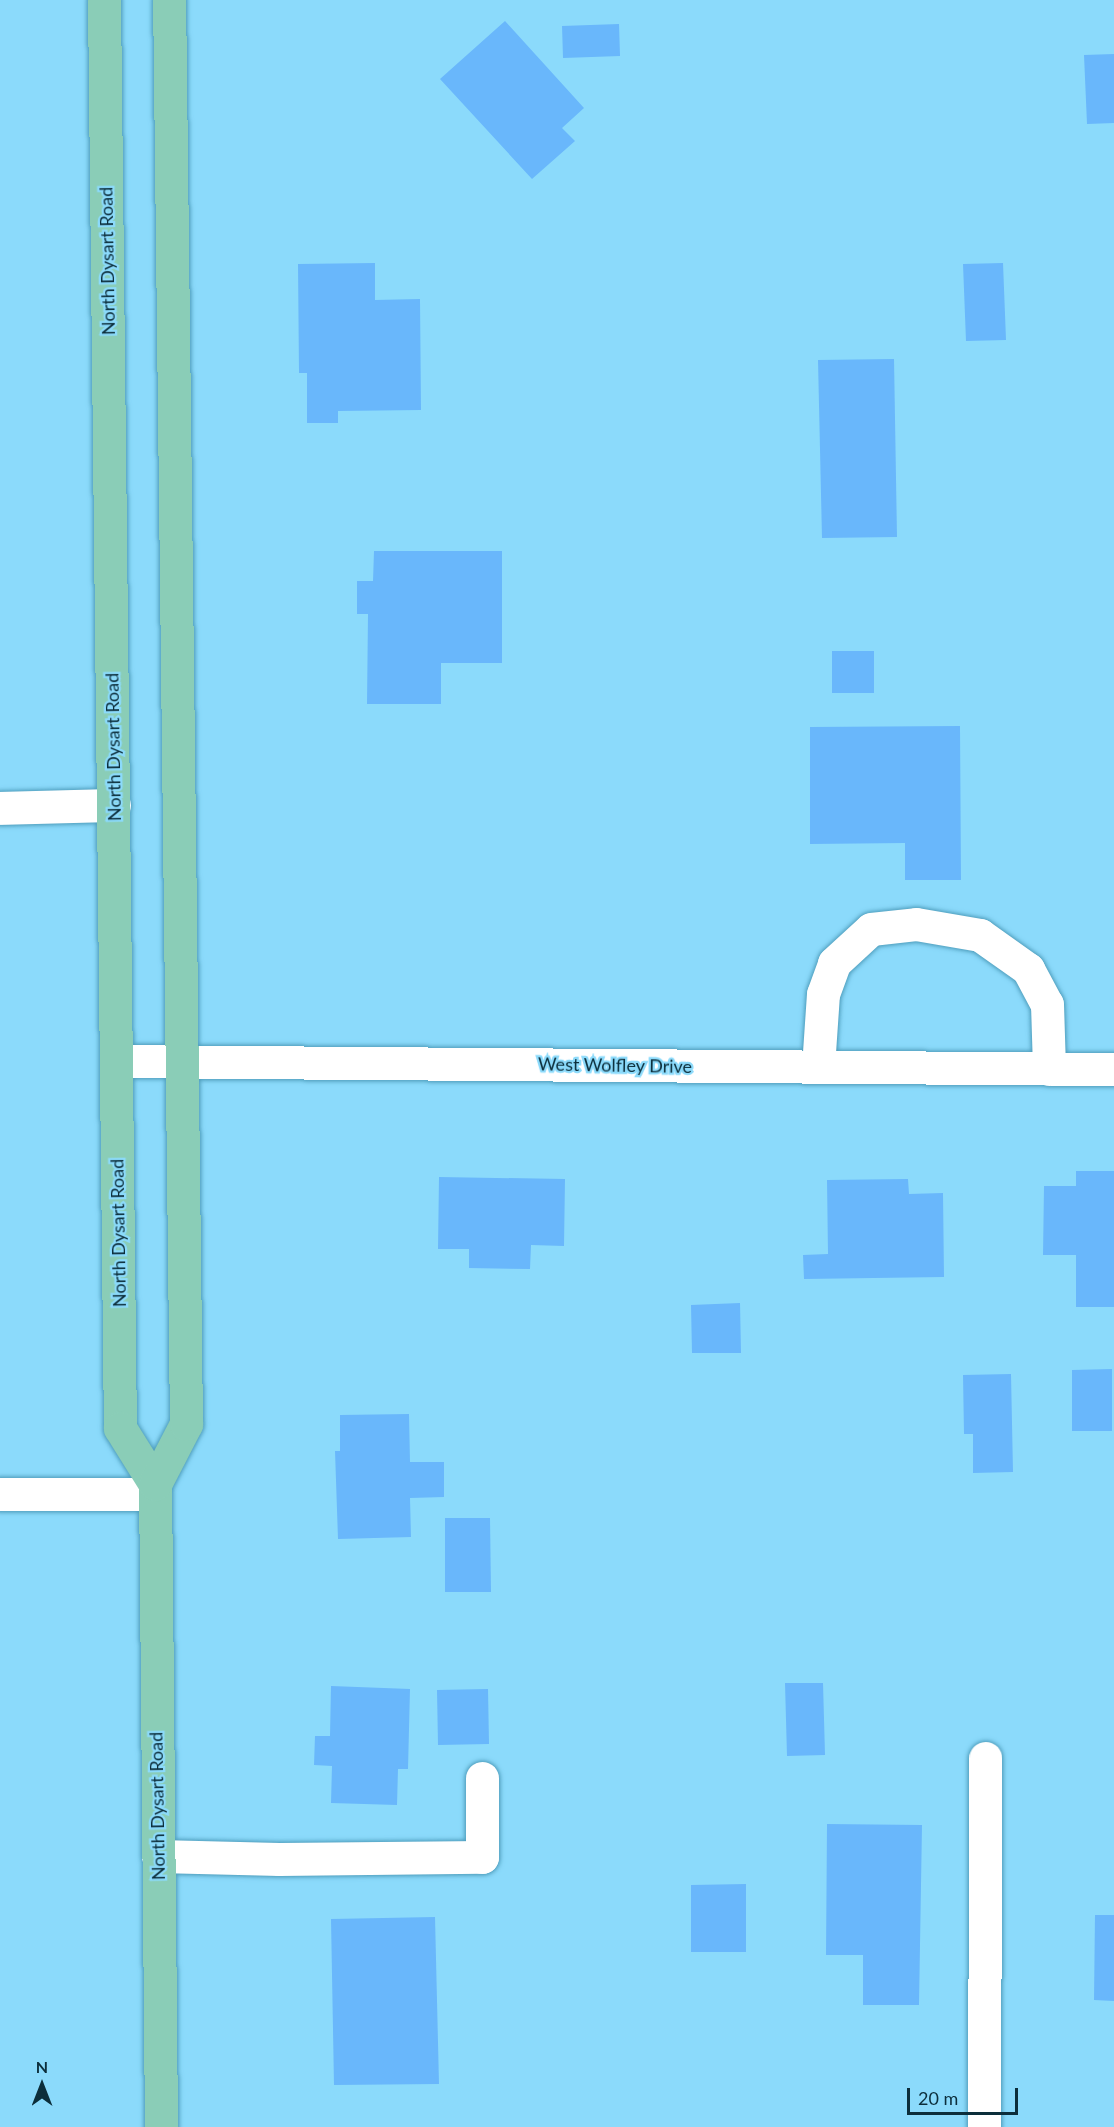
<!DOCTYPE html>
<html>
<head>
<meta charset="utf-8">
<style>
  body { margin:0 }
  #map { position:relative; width:1114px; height:2127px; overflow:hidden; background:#8bdafb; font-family:Lato,sans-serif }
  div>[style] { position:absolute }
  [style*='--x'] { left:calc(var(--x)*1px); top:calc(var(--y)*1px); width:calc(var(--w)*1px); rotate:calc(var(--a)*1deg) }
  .building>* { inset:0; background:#69b7fb }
  .roads { filter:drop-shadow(0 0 2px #4f9ebd) drop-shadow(0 0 2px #4f9ebd) }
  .minor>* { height:33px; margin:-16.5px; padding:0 16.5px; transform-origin:16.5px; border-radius:16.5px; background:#fff }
  .major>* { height:33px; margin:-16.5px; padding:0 16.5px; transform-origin:16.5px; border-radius:16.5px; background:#8acdb7 }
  span { translate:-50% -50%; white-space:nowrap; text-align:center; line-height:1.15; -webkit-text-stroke:4.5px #8bdafb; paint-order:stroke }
  .street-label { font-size:18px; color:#0c2e3b }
  .north { position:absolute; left:12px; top:2055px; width:60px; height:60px; -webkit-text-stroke:4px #8bdafb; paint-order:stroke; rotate:0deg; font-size:16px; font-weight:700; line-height:24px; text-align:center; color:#0c2e3b }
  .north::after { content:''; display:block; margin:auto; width:21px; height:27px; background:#0c2e3b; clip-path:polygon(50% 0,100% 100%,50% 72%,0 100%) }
  .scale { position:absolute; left:907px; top:2088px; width:111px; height:27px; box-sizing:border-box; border:3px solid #0c2e3b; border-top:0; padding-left:8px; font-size:18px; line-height:21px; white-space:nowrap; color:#0c2e3b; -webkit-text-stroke:4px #8bdafb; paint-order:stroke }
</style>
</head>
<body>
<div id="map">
  <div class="building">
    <i style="clip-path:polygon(505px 21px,584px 108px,562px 128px,575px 141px,532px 179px,440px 79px)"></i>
    <i style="clip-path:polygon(619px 24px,620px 56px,563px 58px,562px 26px)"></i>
    <i style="clip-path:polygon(1114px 54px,1114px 123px,1087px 124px,1084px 55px)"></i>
    <i style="clip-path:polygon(375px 263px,375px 300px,420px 299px,421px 410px,338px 411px,338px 423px,307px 423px,307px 373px,299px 373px,298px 264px)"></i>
    <i style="clip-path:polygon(1003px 263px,1006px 340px,966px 341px,963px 264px)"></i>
    <i style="clip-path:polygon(894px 359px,897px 537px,822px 538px,818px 360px)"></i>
    <i style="clip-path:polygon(374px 551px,502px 551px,502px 663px,441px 663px,441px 704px,367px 704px,368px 614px,357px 614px,357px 581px,373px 581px)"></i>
    <i style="clip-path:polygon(832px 651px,874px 651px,874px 693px,832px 693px)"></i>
    <i style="clip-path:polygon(960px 726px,961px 880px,905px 880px,905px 843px,810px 844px,810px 727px)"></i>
    <i style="clip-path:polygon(1076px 1171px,1114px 1171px,1114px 1307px,1076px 1307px,1076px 1255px,1043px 1255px,1044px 1186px,1076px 1186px)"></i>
    <i style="clip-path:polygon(439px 1177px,565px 1179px,564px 1246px,531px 1245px,530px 1269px,469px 1268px,469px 1249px,438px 1249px)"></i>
    <i style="clip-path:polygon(908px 1179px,909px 1194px,943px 1193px,944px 1277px,804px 1279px,803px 1255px,828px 1254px,827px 1180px)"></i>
    <i style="clip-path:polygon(740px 1303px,741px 1353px,692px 1353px,691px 1305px)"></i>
    <i style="clip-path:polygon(1112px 1369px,1112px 1431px,1072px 1431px,1072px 1370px)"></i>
    <i style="clip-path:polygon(1011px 1374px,1013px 1472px,973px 1473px,973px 1434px,964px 1434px,963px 1375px)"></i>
    <i style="clip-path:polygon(409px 1414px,410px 1462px,444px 1462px,444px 1497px,410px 1498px,411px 1537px,338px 1539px,335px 1451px,340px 1451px,340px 1415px)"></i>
    <i style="clip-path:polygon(445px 1518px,490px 1518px,491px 1592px,445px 1592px)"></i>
    <i style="clip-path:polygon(785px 1683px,823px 1683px,825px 1755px,787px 1756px)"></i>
    <i style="clip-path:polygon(331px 1686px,410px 1689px,408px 1769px,398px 1769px,397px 1805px,331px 1803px,332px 1766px,314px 1765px,315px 1736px,330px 1736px)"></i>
    <i style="clip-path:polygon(488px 1689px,489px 1744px,438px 1745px,437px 1690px)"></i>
    <i style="clip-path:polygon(827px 1824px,922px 1825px,919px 2005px,863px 2005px,863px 1955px,826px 1955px)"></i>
    <i style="clip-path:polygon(746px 1884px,746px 1952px,691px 1952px,691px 1885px)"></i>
    <i style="clip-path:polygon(1095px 1915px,1114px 1915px,1114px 2001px,1094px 2000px)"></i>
    <i style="clip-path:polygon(435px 1917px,439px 2084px,334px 2085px,331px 1919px)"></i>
  </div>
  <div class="roads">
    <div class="minor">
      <i style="--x:0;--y:808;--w:114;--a:-1.5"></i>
      <i style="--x:116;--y:1061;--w:998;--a:0.46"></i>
      <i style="--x:818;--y:1067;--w:73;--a:-86.1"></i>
      <i style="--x:823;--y:994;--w:33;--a:-70"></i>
      <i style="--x:834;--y:963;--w:50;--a:-42.6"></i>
      <i style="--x:871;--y:929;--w:45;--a:-6.3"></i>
      <i style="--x:916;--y:924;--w:65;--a:9.8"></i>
      <i style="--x:980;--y:935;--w:59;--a:35.3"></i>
      <i style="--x:1028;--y:969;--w:40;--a:62"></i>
      <i style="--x:1047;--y:1004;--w:65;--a:88.2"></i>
      <i style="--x:0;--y:1494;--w:155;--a:0"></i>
      <i style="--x:158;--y:1856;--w:121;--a:1.4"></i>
      <i style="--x:279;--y:1859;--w:203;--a:-0.6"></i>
      <i style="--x:482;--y:1857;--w:79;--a:-90"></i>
      <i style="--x:984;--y:2127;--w:369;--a:-89.8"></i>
    </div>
    <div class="major">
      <i style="--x:104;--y:0;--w:1428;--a:89.36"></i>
      <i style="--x:120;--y:1428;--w:66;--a:58"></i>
      <i style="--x:161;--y:2127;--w:643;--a:-90.53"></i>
      <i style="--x:155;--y:1484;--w:68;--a:-62.7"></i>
      <i style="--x:186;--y:1424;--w:1424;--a:-90.68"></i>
    </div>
  </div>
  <div class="street-label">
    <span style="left:107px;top:261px;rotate:-91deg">North Dysart Road</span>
    <span style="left:113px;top:747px;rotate:-91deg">North Dysart Road</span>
    <span style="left:615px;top:1065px;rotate:1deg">West Wolfley Drive</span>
    <span style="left:118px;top:1233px;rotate:-91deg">North Dysart Road</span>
    <span style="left:157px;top:1806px;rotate:-91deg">North Dysart Road</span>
  </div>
  <div class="north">N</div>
  <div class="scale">20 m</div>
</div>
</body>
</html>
